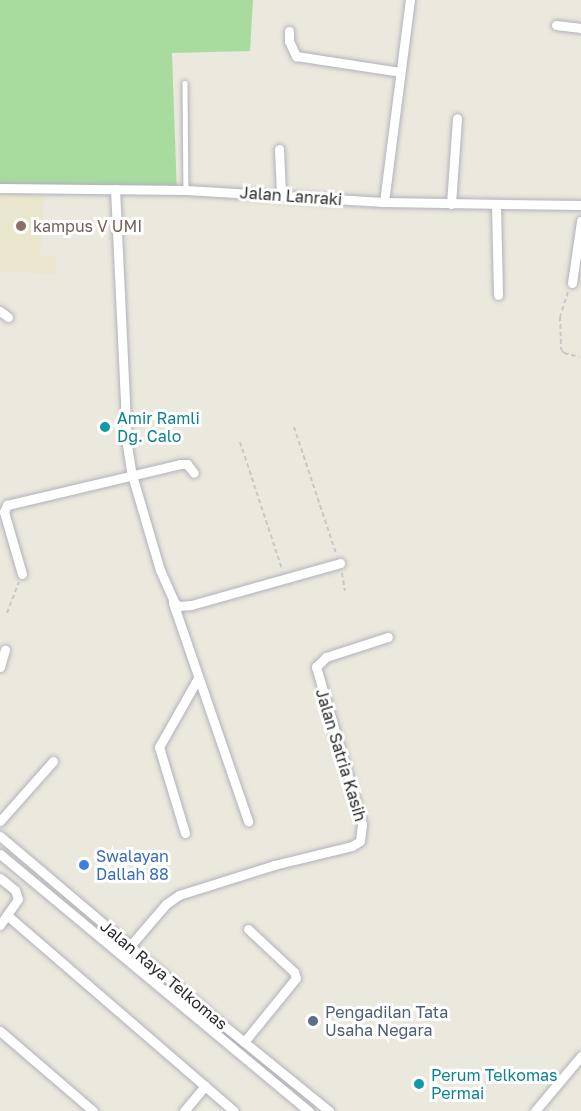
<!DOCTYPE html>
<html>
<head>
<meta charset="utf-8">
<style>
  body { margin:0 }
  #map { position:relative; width:581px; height:1111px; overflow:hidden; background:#ebe8dd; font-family:"Golos Text",sans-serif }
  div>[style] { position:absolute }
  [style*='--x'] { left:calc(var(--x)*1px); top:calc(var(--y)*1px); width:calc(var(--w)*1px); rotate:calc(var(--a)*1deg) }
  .education>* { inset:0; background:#ebe7ce }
  .green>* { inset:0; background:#a8dc9f }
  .path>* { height:2px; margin-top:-1px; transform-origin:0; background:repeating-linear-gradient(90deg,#c8c8c8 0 4.5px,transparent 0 7.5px) }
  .roads { filter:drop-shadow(0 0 2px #b1b1bc) drop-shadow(0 0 2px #b1b1bc) }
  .service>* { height:4.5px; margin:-2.25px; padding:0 2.25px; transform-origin:2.25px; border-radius:2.25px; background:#fff }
  .minor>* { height:9px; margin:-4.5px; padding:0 4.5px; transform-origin:4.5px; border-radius:4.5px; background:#fff }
  .dots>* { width:16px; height:16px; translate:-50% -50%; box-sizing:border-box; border:3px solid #fff; border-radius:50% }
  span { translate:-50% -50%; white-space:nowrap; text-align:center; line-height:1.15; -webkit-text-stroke:6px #fff; paint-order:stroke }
  .street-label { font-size:16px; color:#2a2a2a }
  .education-label { font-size:16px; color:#785e54 }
  .left { translate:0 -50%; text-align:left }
  .culture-label { font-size:16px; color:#0d838f }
  .shop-label { font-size:16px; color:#366cbe }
  .service-label { font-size:16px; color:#4e5e75 }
</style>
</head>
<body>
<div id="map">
  <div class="education">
    <i style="clip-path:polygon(0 193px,44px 195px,40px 256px,56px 257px,55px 274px,0 271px)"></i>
  </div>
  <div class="green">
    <i style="clip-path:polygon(0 0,253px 0,250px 51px,172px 53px,177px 194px,0 189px)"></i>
  </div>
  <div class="path">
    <i style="--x:568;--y:292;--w:26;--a:108"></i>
    <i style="--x:560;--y:317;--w:32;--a:88"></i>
    <i style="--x:561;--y:349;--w:5;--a:53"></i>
    <i style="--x:564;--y:353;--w:16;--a:14"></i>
    <i style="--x:294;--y:427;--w:133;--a:71.6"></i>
    <i style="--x:240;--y:442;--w:134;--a:71.7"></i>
    <i style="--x:342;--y:573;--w:18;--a:81"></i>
    <i style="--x:7;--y:613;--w:33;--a:-69"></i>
  </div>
  <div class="roads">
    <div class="service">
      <i style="--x:185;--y:83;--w:107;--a:89.5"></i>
    </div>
    <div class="minor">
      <i style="--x:556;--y:25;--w:25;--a:7"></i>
      <i style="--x:289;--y:31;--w:10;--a:90"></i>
      <i style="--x:289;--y:41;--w:17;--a:65"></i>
      <i style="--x:296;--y:56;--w:105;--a:8.7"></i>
      <i style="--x:279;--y:149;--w:46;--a:87.5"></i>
      <i style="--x:0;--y:188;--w:186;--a:0.6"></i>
      <i style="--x:186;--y:190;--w:198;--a:3.5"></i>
      <i style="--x:384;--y:202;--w:197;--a:0.9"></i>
      <i style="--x:115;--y:189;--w:256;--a:87.3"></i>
      <i style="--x:127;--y:445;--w:30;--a:81"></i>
      <i style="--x:132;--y:475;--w:99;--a:73.6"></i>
      <i style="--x:160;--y:570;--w:36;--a:66"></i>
      <i style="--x:175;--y:603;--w:5;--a:37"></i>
      <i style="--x:179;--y:606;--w:12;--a:-5"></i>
      <i style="--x:191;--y:605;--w:155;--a:-15.7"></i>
      <i style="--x:384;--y:202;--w:204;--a:-82.7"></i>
      <i style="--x:451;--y:204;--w:86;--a:-86"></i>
      <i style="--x:496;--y:205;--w:90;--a:88.7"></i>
      <i style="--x:572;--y:283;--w:63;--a:-81.7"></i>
      <i style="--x:0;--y:311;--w:10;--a:37"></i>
      <i style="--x:22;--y:574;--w:65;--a:-106.2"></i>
      <i style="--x:4;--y:512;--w:8;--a:-67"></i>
      <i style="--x:7;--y:505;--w:178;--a:-13.3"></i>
      <i style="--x:180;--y:464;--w:7;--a:0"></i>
      <i style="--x:187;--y:464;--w:11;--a:52"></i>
      <i style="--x:173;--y:603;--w:231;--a:71"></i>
      <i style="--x:0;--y:667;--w:18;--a:-74"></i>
      <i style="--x:0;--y:821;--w:80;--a:-48.5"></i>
      <i style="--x:185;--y:833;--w:90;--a:-106.8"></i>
      <i style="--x:159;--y:747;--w:79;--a:-60.5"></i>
      <i style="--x:0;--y:836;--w:270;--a:40.3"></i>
      <i style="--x:206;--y:1011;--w:159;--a:39.1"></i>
      <i style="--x:0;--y:854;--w:402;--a:39.8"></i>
      <i style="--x:0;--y:878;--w:19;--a:39"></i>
      <i style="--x:15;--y:890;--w:9;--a:72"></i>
      <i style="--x:18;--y:899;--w:32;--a:125"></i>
      <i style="--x:8;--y:916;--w:298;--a:40.8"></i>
      <i style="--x:130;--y:946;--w:55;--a:-49.4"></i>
      <i style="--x:166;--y:904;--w:16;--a:-35"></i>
      <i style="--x:179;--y:895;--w:100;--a:-17.5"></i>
      <i style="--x:274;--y:865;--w:80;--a:-13.7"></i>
      <i style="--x:352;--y:846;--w:9;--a:-32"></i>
      <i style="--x:360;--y:841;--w:17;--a:-83"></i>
      <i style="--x:362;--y:824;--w:164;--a:-106.3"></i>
      <i style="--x:316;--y:667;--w:14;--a:-45"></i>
      <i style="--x:326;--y:657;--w:65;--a:-17.9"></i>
      <i style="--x:0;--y:1031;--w:123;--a:40.7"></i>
      <i style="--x:244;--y:1042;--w:82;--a:-50.9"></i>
      <i style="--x:296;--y:978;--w:6;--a:-108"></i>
      <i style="--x:294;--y:972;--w:63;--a:-136.9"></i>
      <i style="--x:184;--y:1111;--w:33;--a:-50"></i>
      <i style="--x:535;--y:1111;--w:72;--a:-50.1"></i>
    </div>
  </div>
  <div class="dots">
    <i style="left:21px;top:226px;background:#8d6e63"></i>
    <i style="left:105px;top:427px;background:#0f9aa8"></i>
    <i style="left:84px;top:865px;background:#3f7fe0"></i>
    <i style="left:313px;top:1021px;background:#5c6f8a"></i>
    <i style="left:419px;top:1084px;background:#0f9aa8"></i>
  </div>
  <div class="street-label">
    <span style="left:291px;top:196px;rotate:4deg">Jalan Lanraki</span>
    <span style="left:341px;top:755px;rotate:73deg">Jalan Satria Kasih</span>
    <span style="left:164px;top:975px;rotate:40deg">Jalan Raya Telkomas</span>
  </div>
  <div class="education-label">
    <span class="left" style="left:33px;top:226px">kampus V UMI</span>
  </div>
  <div class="culture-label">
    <span class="left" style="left:117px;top:427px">Amir Ramli<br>Dg. Calo</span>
    <span class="left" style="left:431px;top:1084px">Perum Telkomas<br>Permai</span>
  </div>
  <div class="shop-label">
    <span class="left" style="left:96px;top:865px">Swalayan<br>Dallah 88</span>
  </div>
  <div class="service-label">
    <span class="left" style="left:325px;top:1021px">Pengadilan Tata<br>Usaha Negara</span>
  </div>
</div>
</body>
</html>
